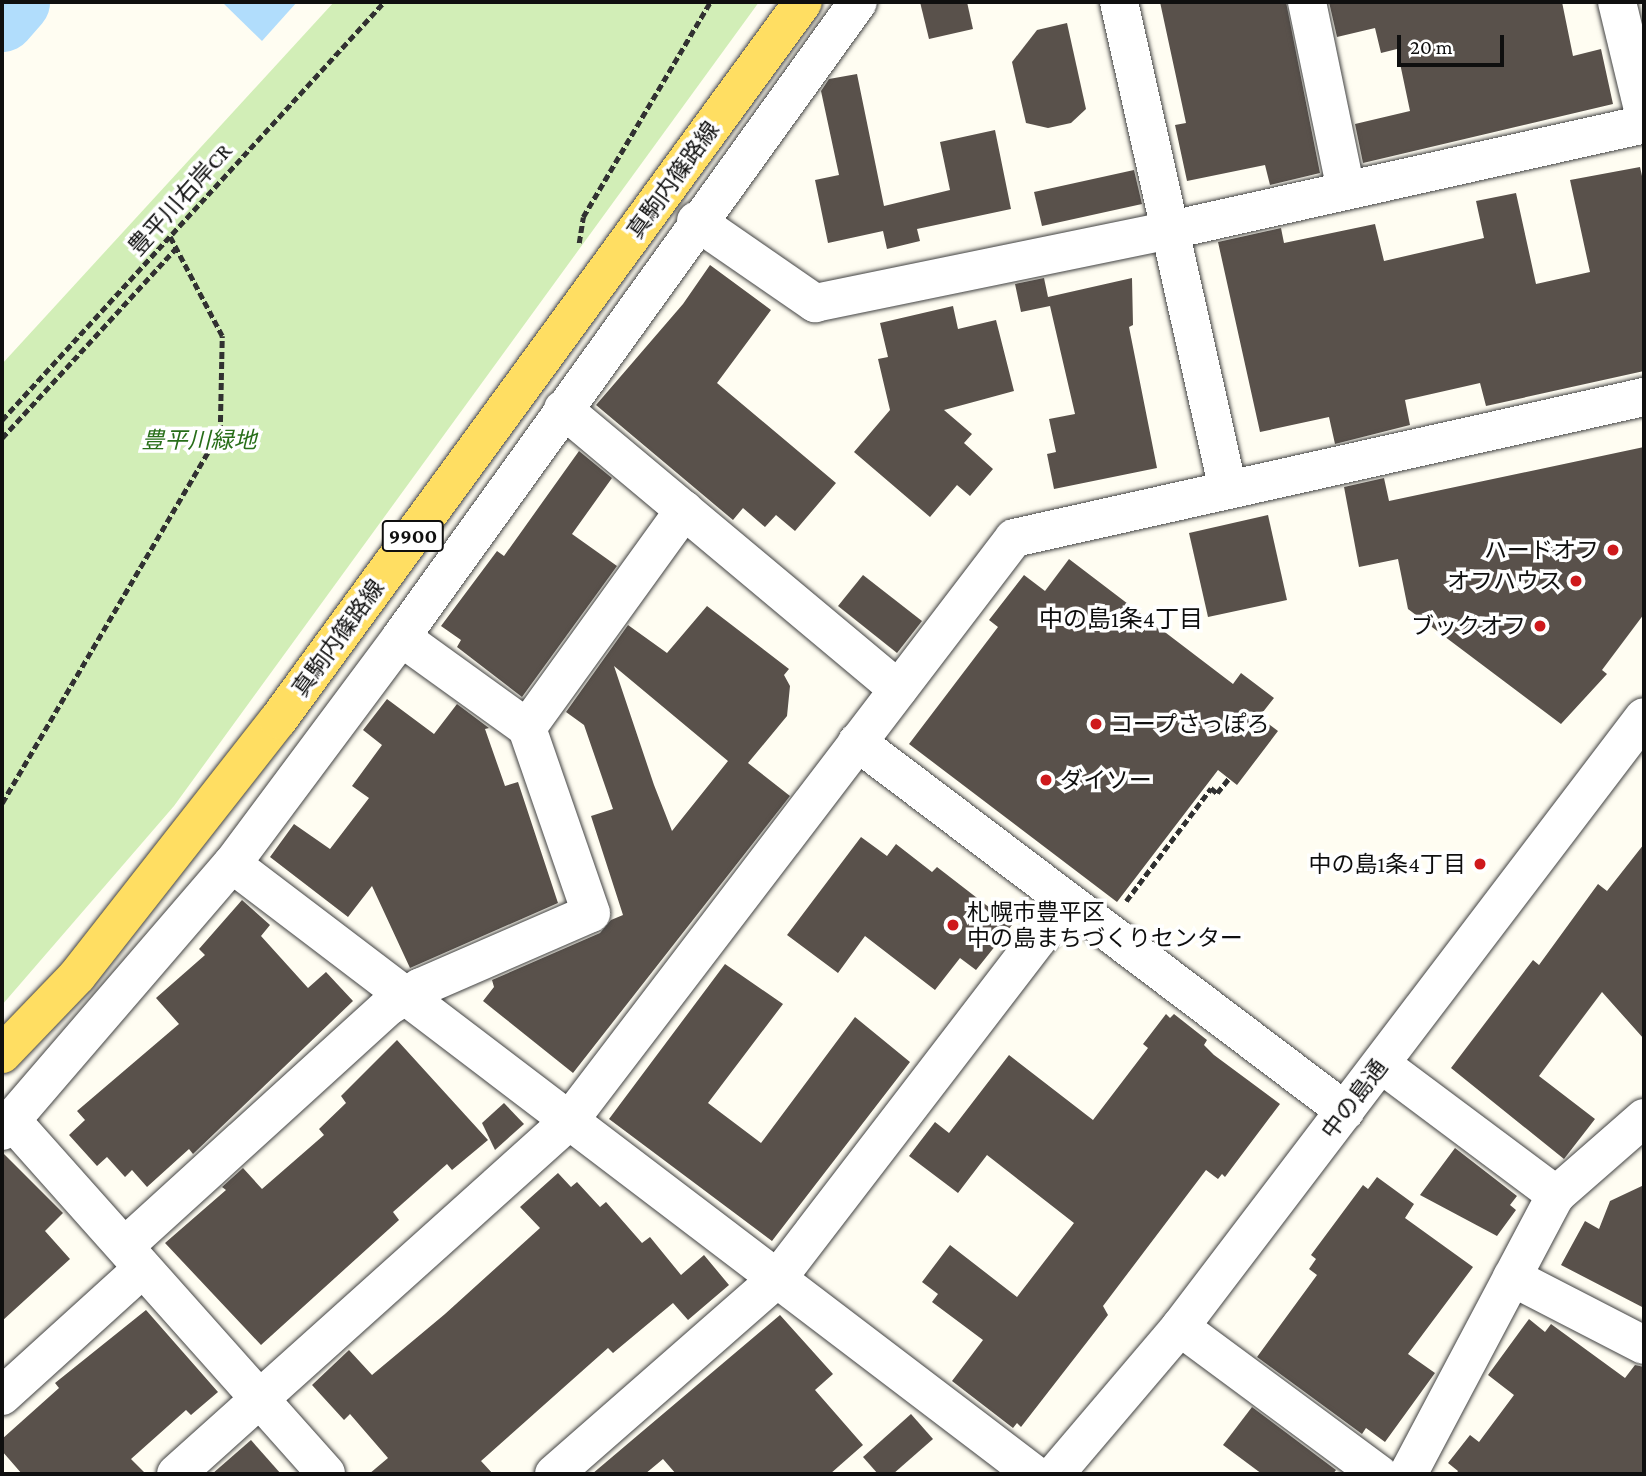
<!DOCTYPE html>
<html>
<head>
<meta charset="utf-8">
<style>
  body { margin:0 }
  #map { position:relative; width:1646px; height:1476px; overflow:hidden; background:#fffdf2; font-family:"Crimson Pro","Noto Sans JP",serif }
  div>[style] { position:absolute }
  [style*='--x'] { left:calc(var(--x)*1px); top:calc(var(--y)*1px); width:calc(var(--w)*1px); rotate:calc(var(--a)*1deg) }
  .green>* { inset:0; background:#d2eeb7 }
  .water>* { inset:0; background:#b1ddfc }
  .river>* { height:65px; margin:-32.5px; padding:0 32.5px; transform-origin:32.5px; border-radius:32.5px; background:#b1ddfc }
  .building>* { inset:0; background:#59514b }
  .path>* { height:4.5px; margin-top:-2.25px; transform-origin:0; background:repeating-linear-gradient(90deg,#313131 0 7px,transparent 0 10.5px) }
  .roads { filter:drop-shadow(0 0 2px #424242) drop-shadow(0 0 2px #424242) }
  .minor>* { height:38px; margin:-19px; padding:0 19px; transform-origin:19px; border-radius:19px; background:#fff }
  .major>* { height:38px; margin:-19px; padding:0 19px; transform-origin:19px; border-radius:19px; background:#ffde62 }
  .dots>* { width:19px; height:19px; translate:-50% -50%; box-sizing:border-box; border:4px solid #fff; border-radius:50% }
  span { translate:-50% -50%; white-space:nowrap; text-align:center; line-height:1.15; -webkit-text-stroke:7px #fff; paint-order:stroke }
  .shield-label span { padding:2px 5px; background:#fff; border:2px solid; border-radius:5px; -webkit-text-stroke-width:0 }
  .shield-label { font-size:21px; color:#0f0f0f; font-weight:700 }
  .street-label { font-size:23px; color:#0f0f0f }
  .park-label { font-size:23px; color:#286e19; font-style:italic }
  .poi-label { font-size:23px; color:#0f0f0f }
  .right { translate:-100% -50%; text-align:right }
  .left { translate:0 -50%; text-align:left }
  .neighbourhood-label { font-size:24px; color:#0f0f0f }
  .frame { position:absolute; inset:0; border:4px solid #0f0f0f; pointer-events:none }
  .scale { position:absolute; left:1397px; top:35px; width:107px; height:32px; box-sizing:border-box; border:4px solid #0f0f0f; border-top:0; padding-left:9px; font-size:21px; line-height:24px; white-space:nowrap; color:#0f0f0f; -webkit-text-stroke:5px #fff; paint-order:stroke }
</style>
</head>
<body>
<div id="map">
  <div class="green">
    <i style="clip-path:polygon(334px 2px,759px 2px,174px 806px,2px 1005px,2px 364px)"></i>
  </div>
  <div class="water">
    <i style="clip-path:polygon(222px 2px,297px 2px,262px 41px)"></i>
  </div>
  <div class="river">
    <i style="--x:2;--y:19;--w:23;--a:-49"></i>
  </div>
  <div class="building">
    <i style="clip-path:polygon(920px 2px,967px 2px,973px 29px,929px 39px)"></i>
    <i style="clip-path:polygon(1160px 2px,1286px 2px,1320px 173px,1270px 185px,1265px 165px,1187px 181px,1175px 125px,1186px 123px)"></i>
    <i style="clip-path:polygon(1329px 2px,1562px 2px,1573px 56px,1601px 49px,1613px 104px,1363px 163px,1355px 124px,1410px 111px,1397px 49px,1381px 53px,1375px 28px,1337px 37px)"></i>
    <i style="clip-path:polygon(1067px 23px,1086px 109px,1071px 123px,1048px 128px,1026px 123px,1012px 62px,1037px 30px)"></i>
    <i style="clip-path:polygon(857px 74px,884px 206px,950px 190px,940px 142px,995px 130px,1011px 209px,917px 229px,920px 241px,887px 249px,883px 231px,828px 243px,815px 180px,839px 175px,821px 91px,829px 79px)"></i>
    <i style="clip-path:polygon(1640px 167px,1644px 185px,1644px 371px,1486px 406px,1480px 383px,1405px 400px,1410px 425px,1335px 444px,1329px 417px,1260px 432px,1218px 242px,1281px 228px,1284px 243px,1375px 224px,1384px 261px,1484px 238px,1476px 201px,1516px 193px,1536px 284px,1590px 272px,1570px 180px)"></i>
    <i style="clip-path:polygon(1134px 170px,1142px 204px,1042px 226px,1034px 192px)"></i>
    <i style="clip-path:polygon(710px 265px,771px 310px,717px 383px,836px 483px,795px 531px,776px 515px,765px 527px,743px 508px,733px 520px,596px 405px,683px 304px)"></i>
    <i style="clip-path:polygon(1044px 278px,1048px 297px,1132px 278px,1133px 325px,1129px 327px,1157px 468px,1054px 489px,1047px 454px,1056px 452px,1049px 419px,1075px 414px,1050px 306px,1021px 312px,1015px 284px)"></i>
    <i style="clip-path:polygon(953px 306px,958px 329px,996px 320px,1014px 391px,944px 410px,972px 434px,964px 443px,993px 469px,970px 496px,957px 485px,930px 517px,854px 452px,890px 410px,878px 359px,888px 357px,880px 323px)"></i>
    <i style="clip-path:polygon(1644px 447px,1644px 614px,1602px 670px,1607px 674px,1561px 724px,1408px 609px,1398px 559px,1359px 567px,1344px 487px,1384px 478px,1389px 501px)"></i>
    <i style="clip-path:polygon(579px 451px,612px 478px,572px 534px,617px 566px,522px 697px,457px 647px,461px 640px,441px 626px,497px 551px,504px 556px)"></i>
    <i style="clip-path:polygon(1268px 515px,1287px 600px,1208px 617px,1189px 533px)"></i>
    <i style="clip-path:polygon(1069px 559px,1233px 684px,1241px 673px,1274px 698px,1259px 717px,1278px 731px,1237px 785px,1218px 770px,1117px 902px,909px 744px,998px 627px,989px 620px,1024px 575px,1045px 591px)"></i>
    <i style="clip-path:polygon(863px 575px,922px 621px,897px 653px,838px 606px)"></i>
    <i style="clip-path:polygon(evenodd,707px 606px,789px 669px,784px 675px,790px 686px,787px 716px,748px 763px,790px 796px,573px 1073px,483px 1001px,494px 987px,492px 980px,600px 933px,611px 920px,623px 915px,591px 816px,613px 809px,584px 725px,566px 712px,628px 625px,667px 653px,707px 606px,614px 666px,728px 761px,672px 831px,654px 785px,614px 666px)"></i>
    <i style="clip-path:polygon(387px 699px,434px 734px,457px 704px,489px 728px,485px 729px,505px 786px,518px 782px,558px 903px,410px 968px,372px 886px,348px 917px,270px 857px,294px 824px,330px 849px,369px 798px,352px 786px,382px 745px,363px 730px)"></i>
    <i style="clip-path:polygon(861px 837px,887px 856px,896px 844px,932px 872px,937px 867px,1012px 925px,976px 970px,960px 958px,935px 990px,865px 936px,838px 973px,787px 935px)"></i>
    <i style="clip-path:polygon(1644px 844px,1644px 1039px,1602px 992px,1539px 1076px,1595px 1119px,1564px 1159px,1451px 1068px,1533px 960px,1539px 965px,1598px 884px,1607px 891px)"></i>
    <i style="clip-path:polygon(242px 900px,270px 925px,261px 936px,308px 988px,326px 972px,353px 1001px,193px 1154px,189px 1149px,147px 1187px,132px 1170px,125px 1177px,107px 1157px,97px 1166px,69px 1135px,85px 1120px,77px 1111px,179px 1024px,156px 998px,205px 955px,199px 949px)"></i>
    <i style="clip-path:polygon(725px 964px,783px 1004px,708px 1103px,761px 1143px,855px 1017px,910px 1062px,772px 1241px,609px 1119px)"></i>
    <i style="clip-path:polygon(1166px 1014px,1170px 1018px,1174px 1014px,1207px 1040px,1204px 1045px,1214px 1055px,1280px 1104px,1225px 1177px,1222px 1174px,1218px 1179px,1206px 1170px,1103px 1306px,1108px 1315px,1021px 1427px,1017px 1423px,1013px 1428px,952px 1381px,983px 1340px,932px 1302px,938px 1294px,922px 1282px,950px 1245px,1017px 1297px,1074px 1223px,987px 1155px,958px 1193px,909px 1156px,935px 1122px,949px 1133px,1009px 1055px,1093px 1120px,1148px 1048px,1143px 1044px)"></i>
    <i style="clip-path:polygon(397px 1040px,488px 1140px,452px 1170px,447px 1164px,393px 1212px,399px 1220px,261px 1345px,165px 1243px,226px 1190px,222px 1187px,243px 1168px,262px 1189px,324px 1135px,319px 1129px,346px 1103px,341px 1096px)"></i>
    <i style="clip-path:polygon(504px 1103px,524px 1124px,495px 1150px,482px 1123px)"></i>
    <i style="clip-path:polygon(1455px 1148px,1517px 1196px,1510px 1205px,1516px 1210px,1497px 1236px,1420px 1195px)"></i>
    <i style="clip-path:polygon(2px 1152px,63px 1213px,45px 1231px,70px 1259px,2px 1321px)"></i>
    <i style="clip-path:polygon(558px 1173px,571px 1187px,577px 1182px,600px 1207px,606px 1202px,642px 1243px,650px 1237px,681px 1275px,704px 1255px,729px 1285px,688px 1320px,673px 1303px,613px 1353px,608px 1348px,481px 1461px,493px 1474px,369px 1474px,388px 1458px,350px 1414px,344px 1420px,312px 1385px,349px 1350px,372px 1375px,445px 1314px,540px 1228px,520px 1207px)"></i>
    <i style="clip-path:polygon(1377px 1177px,1414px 1204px,1405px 1218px,1473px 1267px,1408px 1354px,1435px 1373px,1385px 1442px,1366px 1428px,1362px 1434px,1257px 1357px,1317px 1275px,1309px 1269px,1316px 1259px,1311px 1255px,1363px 1185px,1368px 1189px)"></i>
    <i style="clip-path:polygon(1644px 1185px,1644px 1308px,1561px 1265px,1585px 1221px,1599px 1229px,1610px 1201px)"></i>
    <i style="clip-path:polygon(146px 1310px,218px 1392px,191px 1415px,186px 1410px,131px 1459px,146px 1474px,22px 1474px,2px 1451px,2px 1439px,59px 1388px,55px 1383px)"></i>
    <i style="clip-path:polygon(780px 1315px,833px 1374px,815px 1390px,863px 1445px,830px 1474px,676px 1474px,663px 1459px,645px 1474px,592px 1474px)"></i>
    <i style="clip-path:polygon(1529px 1319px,1545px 1332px,1551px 1324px,1625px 1378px,1635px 1365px,1644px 1367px,1644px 1474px,1456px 1474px,1458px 1471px,1448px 1463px,1470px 1435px,1479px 1442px,1514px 1395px,1488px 1375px)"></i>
    <i style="clip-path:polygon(1252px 1407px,1336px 1470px,1333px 1474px,1262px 1474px,1223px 1445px)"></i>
    <i style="clip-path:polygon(911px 1414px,933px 1439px,893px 1474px,878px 1474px,863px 1457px)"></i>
    <i style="clip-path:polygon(251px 1440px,281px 1474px,212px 1474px)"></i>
  </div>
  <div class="path">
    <i style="--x:579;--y:243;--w:26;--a:-81"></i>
    <i style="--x:583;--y:217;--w:250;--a:-59.4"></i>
    <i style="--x:2;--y:420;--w:566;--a:-47.58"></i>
    <i style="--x:2;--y:438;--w:258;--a:-47.5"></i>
    <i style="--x:2;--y:803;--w:430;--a:-59.6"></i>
    <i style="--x:220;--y:432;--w:96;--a:-88.8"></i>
    <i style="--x:222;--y:336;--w:112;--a:-117.7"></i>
    <i style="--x:1126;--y:901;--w:141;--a:-53"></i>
    <i style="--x:1211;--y:788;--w:8;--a:40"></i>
    <i style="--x:1217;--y:793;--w:19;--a:-51"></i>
  </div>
  <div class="roads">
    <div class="minor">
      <i style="--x:1119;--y:2;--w:499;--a:77.4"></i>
      <i style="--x:1307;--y:2;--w:192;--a:78.3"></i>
      <i style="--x:1617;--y:2;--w:115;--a:76.4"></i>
      <i style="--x:696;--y:221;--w:145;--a:34.6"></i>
      <i style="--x:815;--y:303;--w:363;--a:-11.6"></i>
      <i style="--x:1171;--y:230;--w:485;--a:-12.6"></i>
      <i style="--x:563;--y:409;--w:437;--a:39.9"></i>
      <i style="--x:527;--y:728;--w:269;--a:-54.2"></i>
      <i style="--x:857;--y:742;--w:612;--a:37.09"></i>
      <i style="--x:232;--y:864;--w:1008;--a:37.26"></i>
      <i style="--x:1381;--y:1064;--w:219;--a:36.8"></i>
      <i style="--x:12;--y:1121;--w:472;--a:48.3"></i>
      <i style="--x:2;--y:1131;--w:352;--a:-49.3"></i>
      <i style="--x:232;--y:864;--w:283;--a:-53.3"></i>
      <i style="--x:401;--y:637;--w:782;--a:-54.26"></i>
      <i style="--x:125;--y:1246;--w:357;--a:-42.3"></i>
      <i style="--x:389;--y:1006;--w:37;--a:-31"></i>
      <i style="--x:421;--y:987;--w:185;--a:-23.5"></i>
      <i style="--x:591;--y:913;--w:196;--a:-109.1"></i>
      <i style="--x:527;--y:728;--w:155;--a:-144.2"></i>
      <i style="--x:1512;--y:1277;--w:148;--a:27.3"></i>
      <i style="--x:1180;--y:1327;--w:247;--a:36.5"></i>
      <i style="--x:2;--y:1396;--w:190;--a:-42.2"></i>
      <i style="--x:176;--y:1474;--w:528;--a:-41.93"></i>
      <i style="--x:569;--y:1121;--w:733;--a:-52.65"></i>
      <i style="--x:1014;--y:538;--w:646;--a:-12.62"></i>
      <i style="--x:554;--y:1474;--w:296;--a:-41.2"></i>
      <i style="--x:777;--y:1279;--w:476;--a:-52.5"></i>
      <i style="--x:1055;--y:1474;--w:193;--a:-49.6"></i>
      <i style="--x:1180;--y:1327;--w:766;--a:-52.74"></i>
      <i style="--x:1408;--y:1474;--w:316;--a:-62.1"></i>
      <i style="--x:1556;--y:1195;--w:117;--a:-41.2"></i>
    </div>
    <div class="major">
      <i style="--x:2;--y:1054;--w:108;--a:-46.1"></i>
      <i style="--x:77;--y:976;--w:325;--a:-51.9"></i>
      <i style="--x:278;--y:720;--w:889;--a:-53.83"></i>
    </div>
  </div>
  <div class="dots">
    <i style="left:1613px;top:550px;background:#ce191c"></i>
    <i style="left:1576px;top:581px;background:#ce191c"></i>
    <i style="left:1540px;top:626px;background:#ce191c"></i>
    <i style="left:1096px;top:724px;background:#ce191c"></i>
    <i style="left:1046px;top:780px;background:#ce191c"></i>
    <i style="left:1480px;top:864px;background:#ce191c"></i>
    <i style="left:953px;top:925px;background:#ce191c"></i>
  </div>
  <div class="shield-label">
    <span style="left:413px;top:536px">9900</span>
  </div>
  <div class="street-label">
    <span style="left:673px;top:180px;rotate:-54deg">真駒内篠路線</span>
    <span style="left:180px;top:199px;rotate:-48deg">豊平川右岸CR</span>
    <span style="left:338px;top:638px;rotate:-54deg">真駒内篠路線</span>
    <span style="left:1354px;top:1099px;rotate:-53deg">中の島通</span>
  </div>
  <div class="park-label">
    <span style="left:199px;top:440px">豊平川緑地</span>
  </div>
  <div class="poi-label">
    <span class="right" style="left:1599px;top:550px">ハードオフ</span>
    <span class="right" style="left:1562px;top:581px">オフハウス</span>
    <span class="right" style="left:1526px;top:626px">ブックオフ</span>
    <span class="left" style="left:1110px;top:724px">コープさっぽろ</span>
    <span class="left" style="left:1060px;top:780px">ダイソー</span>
    <span class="right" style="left:1466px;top:864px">中の島1条4丁目</span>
    <span class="left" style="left:967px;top:925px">札幌市豊平区<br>中の島まちづくりセンター</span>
  </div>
  <div class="neighbourhood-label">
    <span style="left:1121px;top:619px">中の島1条4丁目</span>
  </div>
  <div class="frame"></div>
  <div class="scale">20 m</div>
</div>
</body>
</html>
